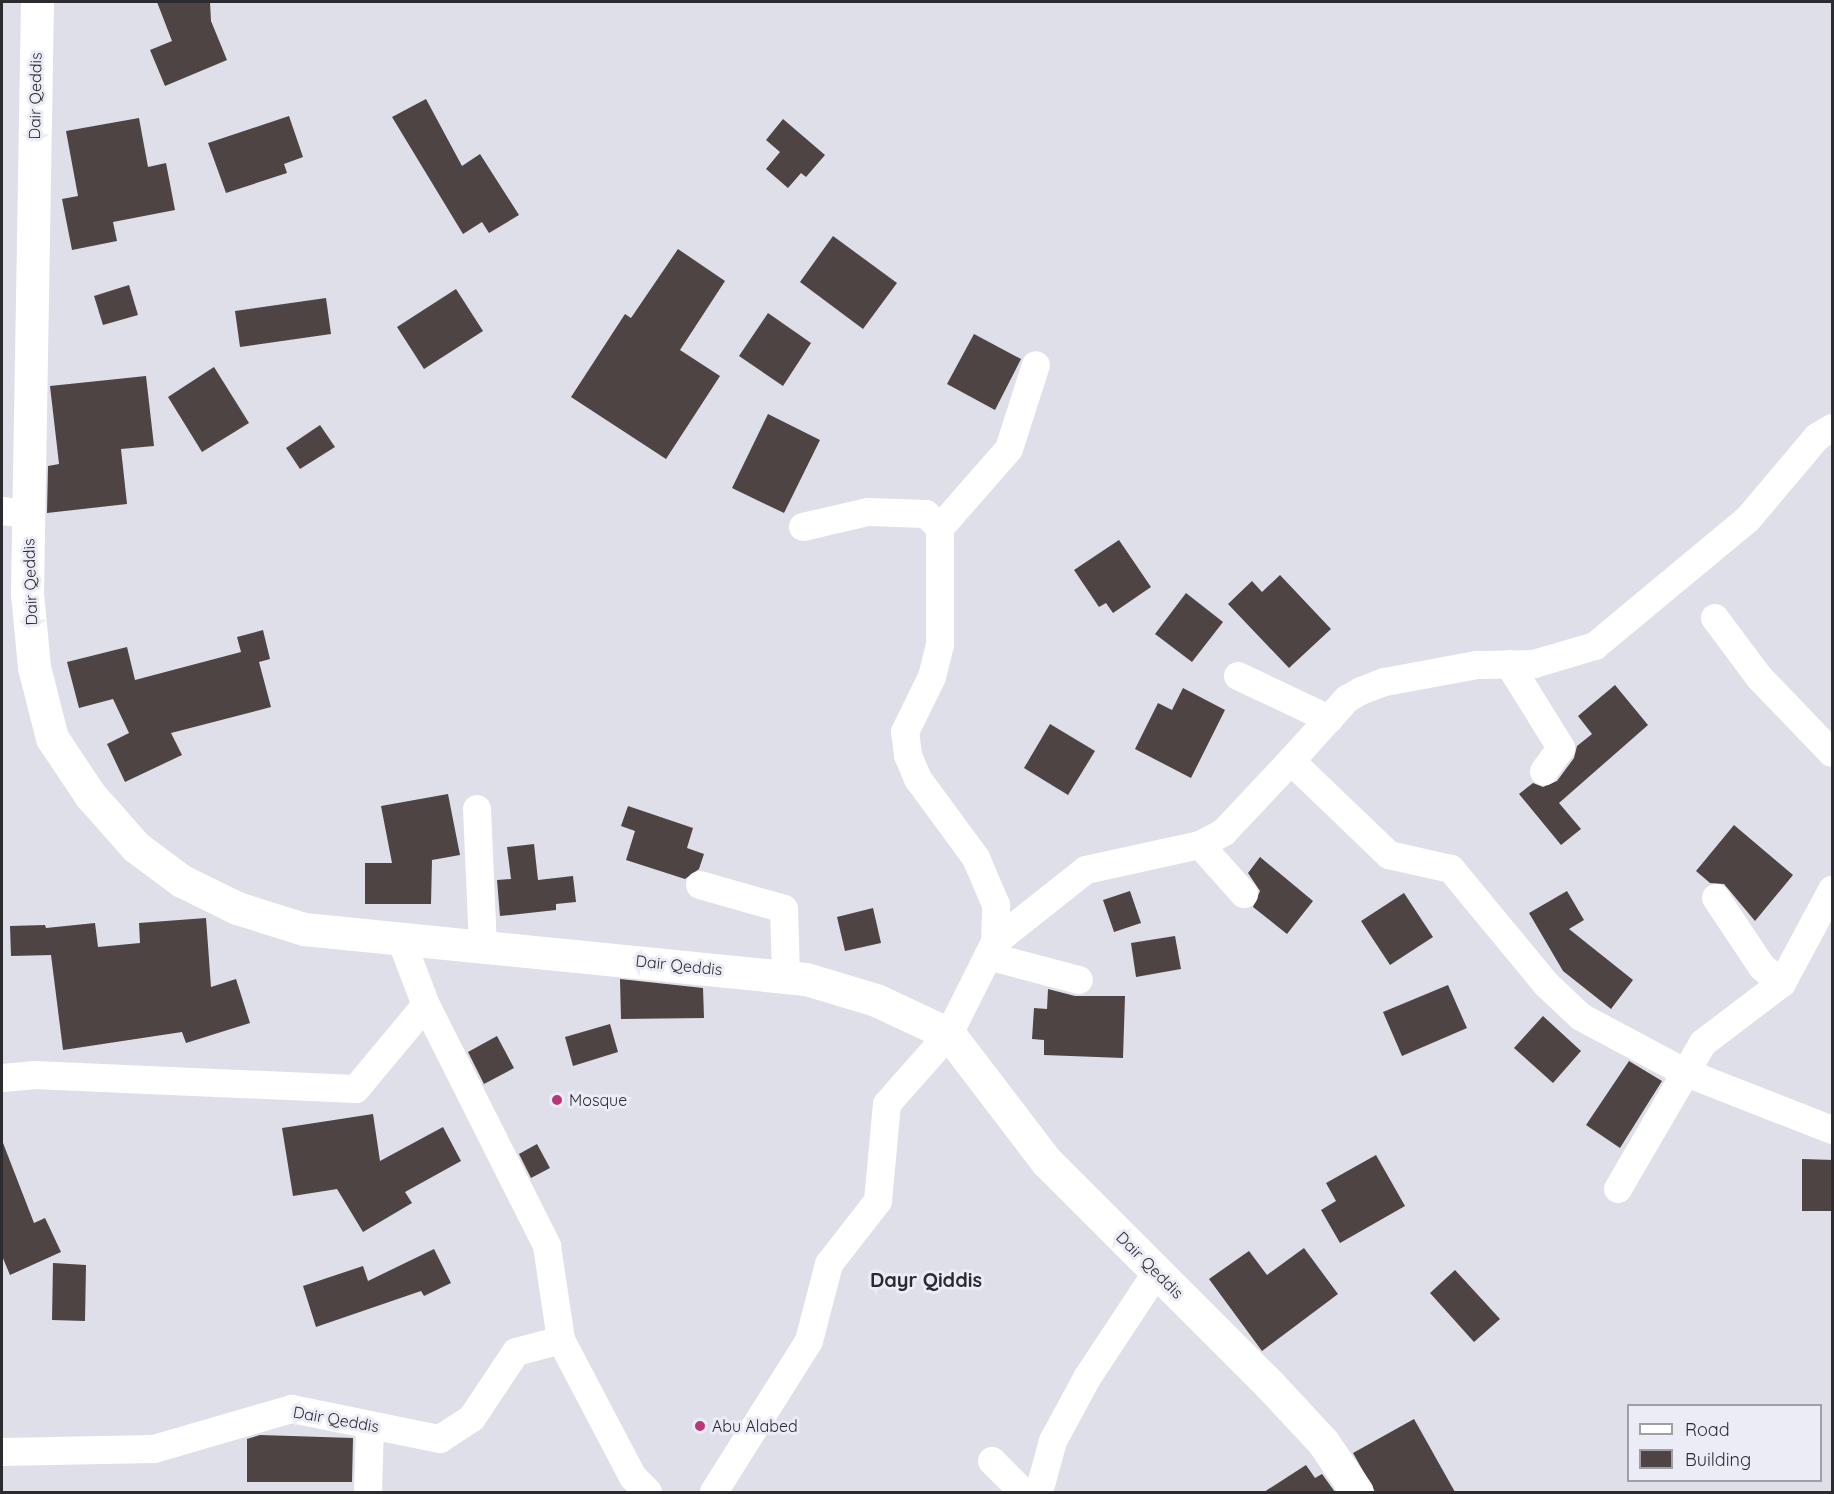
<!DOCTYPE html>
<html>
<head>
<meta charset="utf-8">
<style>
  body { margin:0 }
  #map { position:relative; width:1834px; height:1494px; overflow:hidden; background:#dedfe9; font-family:Quicksand,sans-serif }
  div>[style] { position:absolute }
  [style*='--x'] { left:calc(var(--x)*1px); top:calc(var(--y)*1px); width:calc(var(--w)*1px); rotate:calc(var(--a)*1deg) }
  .building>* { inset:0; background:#4e4443 }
  .minor>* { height:28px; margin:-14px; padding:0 14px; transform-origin:14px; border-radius:14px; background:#fff }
  .major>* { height:33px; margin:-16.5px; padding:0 16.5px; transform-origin:16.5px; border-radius:16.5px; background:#fff }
  .dots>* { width:16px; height:16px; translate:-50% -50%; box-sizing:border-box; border:3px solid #ebecf6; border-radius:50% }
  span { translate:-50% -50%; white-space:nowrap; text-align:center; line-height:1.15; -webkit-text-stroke:6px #ebecf6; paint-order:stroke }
  .street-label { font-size:16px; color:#2c2c30 }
  .poi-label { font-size:16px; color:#2c2c30 }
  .left { translate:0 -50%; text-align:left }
  .quarter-label { font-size:20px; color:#2c2c30; font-weight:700 }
  .frame { position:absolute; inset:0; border:3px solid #2c2c30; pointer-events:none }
  .legend { position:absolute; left:1627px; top:1404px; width:195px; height:78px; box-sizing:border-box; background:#ebecf6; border:2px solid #9f9fa7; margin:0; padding:8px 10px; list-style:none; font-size:18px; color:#2c2c30 }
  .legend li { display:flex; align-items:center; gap:12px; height:30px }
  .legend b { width:30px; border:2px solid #9f9fa7 }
</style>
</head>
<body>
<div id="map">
  <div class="building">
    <i style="clip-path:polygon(157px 2px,210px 2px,211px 21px,227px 60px,165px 86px,150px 50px,172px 41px)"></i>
    <i style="clip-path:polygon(426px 99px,462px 166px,480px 154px,519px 215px,489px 233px,482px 222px,463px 234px,392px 117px)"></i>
    <i style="clip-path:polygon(289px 116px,303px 157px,284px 164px,287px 173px,226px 193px,208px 143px)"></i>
    <i style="clip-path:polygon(139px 118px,148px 167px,166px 163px,175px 210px,113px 222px,117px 241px,72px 250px,62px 199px,78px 196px,66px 131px)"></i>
    <i style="clip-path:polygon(783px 119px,825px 155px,806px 177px,801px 173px,788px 188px,766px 169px,780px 152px,766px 140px)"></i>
    <i style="clip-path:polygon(833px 236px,897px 283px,863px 329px,800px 282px)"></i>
    <i style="clip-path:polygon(678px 249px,725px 281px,680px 350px,720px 376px,666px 459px,571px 397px,625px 314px,631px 318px)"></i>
    <i style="clip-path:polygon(129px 285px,138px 315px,103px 325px,94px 296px)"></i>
    <i style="clip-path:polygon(456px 289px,483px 331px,424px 369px,397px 327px)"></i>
    <i style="clip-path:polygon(326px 298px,331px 334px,240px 347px,235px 311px)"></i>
    <i style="clip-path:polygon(768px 313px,811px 343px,783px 386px,739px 356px)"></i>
    <i style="clip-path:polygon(974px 334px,1021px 359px,995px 410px,947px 384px)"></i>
    <i style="clip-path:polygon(214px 367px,249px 423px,202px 452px,168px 397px)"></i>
    <i style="clip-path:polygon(146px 376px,154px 446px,121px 449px,127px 504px,47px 513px,48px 466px,59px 464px,50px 386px)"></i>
    <i style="clip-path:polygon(768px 414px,820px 440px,784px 513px,732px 488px)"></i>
    <i style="clip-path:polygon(320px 425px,335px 447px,300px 469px,286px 448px)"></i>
    <i style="clip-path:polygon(1119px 540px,1151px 587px,1113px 613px,1106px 603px,1099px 607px,1074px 570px)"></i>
    <i style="clip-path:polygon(1280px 575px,1331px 629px,1289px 668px,1228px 604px,1252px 581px,1262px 592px)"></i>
    <i style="clip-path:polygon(1186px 593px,1223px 622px,1192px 662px,1155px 634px)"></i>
    <i style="clip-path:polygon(263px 630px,270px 659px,259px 662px,271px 707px,171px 733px,182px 755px,125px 782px,107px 744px,129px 733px,113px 699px,79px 708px,67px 662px,127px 647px,135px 680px,241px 652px,237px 637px)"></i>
    <i style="clip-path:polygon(1615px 685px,1648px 725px,1559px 803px,1581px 829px,1561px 845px,1519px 794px,1533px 783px,1543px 787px,1557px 781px,1574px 758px,1577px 746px,1592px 734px,1578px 716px)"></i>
    <i style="clip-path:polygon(1183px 688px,1225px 710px,1191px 778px,1135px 749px,1158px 703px,1172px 710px)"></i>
    <i style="clip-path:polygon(1050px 724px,1095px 751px,1068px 795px,1024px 768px)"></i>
    <i style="clip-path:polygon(448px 794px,460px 855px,432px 860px,431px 904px,365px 904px,365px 863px,392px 863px,381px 806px)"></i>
    <i style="clip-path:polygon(628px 806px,693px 828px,687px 848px,704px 854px,699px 869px,685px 879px,626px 860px,635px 831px,621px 826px)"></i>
    <i style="clip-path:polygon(1734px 825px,1793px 875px,1755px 921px,1724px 884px,1710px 883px,1696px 871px)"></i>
    <i style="clip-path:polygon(534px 844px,538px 880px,573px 876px,576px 902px,556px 904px,556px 910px,500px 916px,497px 880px,511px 879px,507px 847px)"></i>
    <i style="clip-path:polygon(1260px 857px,1313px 901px,1287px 934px,1253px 907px,1260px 891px,1248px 873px)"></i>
    <i style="clip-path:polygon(1130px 891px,1141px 923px,1114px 932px,1103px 900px)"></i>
    <i style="clip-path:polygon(1567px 891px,1584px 920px,1569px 929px,1633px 980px,1611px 1009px,1563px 971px,1529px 913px)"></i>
    <i style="clip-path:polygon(1404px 893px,1433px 937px,1390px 965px,1361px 921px)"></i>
    <i style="clip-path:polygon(873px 908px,881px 943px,845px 951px,837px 917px)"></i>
    <i style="clip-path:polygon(206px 918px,211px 987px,236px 979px,250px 1023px,186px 1043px,182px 1032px,63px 1050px,51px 955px,11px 956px,10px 926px,45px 925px,46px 928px,95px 923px,98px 947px,140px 943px,139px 923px)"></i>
    <i style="clip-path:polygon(1175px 936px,1181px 969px,1136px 977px,1131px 943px)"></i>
    <i style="clip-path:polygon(620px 979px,703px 988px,704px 1018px,621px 1019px)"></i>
    <i style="clip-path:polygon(1448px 985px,1467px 1028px,1402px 1056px,1383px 1012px)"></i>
    <i style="clip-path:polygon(1048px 989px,1075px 996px,1125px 996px,1123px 1058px,1044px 1055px,1044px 1040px,1032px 1039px,1034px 1008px,1047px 1009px)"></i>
    <i style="clip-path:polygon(1543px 1016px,1581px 1051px,1553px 1083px,1514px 1048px)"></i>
    <i style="clip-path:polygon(610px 1024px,618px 1052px,573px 1066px,565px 1037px)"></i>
    <i style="clip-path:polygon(497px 1036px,514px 1068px,484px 1084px,468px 1052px)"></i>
    <i style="clip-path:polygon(1629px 1061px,1662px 1081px,1620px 1148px,1586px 1125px)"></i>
    <i style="clip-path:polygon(373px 1114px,380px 1161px,443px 1127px,461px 1161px,405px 1192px,412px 1203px,363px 1232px,337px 1189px,293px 1196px,282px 1128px)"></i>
    <i style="clip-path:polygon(3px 1143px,34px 1223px,45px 1218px,61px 1252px,10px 1275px,2px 1256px)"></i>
    <i style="clip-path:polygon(537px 1144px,550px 1168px,531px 1178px,519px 1154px)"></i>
    <i style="clip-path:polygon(1376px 1155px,1405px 1206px,1340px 1243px,1321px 1210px,1336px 1201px,1326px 1183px)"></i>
    <i style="clip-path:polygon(1802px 1159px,1833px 1160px,1833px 1211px,1802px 1211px)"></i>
    <i style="clip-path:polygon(1304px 1248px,1338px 1294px,1262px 1351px,1209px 1279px,1249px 1251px,1267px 1275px)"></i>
    <i style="clip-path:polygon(434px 1249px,451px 1283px,424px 1296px,421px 1291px,316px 1327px,303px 1286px,363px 1266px,368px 1281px)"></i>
    <i style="clip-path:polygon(53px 1263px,86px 1265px,85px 1321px,52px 1320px)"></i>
    <i style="clip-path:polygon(1455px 1270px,1500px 1319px,1474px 1342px,1430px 1293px)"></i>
    <i style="clip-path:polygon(1414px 1419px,1455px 1492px,1375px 1492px,1353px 1453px)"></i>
    <i style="clip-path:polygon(260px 1435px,353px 1438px,352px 1482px,247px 1482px,247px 1439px)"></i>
    <i style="clip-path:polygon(1306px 1465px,1315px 1478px,1322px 1474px,1335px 1492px,1264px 1492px)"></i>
  </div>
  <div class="minor">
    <i style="--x:2;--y:511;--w:26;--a:7"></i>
    <i style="--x:803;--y:527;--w:67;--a:-13"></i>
    <i style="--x:868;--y:512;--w:58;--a:2"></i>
    <i style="--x:926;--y:514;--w:20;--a:45"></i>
    <i style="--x:1715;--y:618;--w:74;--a:53.3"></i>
    <i style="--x:1759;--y:677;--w:105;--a:46.2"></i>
    <i style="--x:1509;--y:664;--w:99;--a:58.2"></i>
    <i style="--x:1561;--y:748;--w:29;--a:126"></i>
    <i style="--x:1238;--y:676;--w:101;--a:25.3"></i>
    <i style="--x:1291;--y:761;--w:84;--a:-47.9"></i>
    <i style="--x:1347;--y:699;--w:16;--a:-30"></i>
    <i style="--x:1361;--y:691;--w:26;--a:-21"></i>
    <i style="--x:1385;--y:682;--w:94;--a:-10.5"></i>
    <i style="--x:1477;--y:665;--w:57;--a:-1"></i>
    <i style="--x:1534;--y:664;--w:64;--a:-16.4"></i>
    <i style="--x:1595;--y:646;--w:199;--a:-39.7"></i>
    <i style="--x:1748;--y:519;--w:107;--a:-49.9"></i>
    <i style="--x:1817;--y:437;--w:17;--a:-31"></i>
    <i style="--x:477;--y:809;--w:136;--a:87.5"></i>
    <i style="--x:1200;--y:845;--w:66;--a:48.1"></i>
    <i style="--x:700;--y:885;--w:87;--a:15.9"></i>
    <i style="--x:784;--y:909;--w:67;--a:88.3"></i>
    <i style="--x:1716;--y:898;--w:83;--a:56.3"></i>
    <i style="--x:1762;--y:967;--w:26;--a:39"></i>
    <i style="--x:400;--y:937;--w:73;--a:69.1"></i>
    <i style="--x:426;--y:1005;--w:270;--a:63.3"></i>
    <i style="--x:547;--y:1246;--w:95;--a:81.5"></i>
    <i style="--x:561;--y:1340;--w:155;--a:62.3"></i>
    <i style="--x:633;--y:1477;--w:21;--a:45"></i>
    <i style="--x:995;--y:942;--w:37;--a:-88"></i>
    <i style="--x:996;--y:905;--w:51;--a:-113.1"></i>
    <i style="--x:976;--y:858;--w:98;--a:-126.3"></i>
    <i style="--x:918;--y:779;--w:26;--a:-113"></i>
    <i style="--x:908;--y:755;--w:23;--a:-97"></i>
    <i style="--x:905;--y:732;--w:61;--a:-63.9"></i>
    <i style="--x:932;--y:677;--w:33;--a:-76"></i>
    <i style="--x:940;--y:645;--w:117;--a:-90"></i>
    <i style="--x:940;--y:528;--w:105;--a:-48.9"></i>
    <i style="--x:1009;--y:449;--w:88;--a:-72.2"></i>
    <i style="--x:988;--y:956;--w:94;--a:14.8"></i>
    <i style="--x:2;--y:1078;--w:32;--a:-5"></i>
    <i style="--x:34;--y:1075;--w:322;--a:2.5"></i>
    <i style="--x:356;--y:1089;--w:109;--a:-50.2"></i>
    <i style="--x:1618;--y:1189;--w:169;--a:-59.8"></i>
    <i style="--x:1703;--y:1043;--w:99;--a:-37.2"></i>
    <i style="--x:1782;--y:983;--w:106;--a:-61.7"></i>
    <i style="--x:2;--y:1452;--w:152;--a:-1.1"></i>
    <i style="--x:154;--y:1449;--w:144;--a:-16.2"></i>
    <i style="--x:292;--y:1409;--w:151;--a:11.5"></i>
    <i style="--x:440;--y:1439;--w:38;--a:-33"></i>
    <i style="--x:472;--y:1418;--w:79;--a:-56.3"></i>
    <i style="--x:516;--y:1352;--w:47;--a:-14.9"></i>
    <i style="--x:992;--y:1461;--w:44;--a:45"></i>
    <i style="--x:368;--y:1492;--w:67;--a:-88.3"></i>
    <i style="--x:714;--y:1492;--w:178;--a:-57.8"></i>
    <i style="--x:809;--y:1341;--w:80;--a:-75.4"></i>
    <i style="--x:829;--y:1264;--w:80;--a:-52.1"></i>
    <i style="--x:878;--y:1201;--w:97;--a:-84.7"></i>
    <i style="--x:887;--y:1104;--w:94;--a:-48.5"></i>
    <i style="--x:949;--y:1034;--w:103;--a:-63.4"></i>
    <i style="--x:995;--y:942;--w:116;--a:-38.4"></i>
    <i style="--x:1086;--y:870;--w:117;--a:-12.4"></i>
    <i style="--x:1200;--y:845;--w:27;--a:-28"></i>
    <i style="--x:1224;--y:832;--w:98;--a:-46.7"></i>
    <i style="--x:1291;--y:761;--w:136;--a:43.8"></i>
    <i style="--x:1389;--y:855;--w:64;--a:12.7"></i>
    <i style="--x:1451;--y:869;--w:149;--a:50.4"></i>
    <i style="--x:1546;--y:984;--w:48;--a:43.3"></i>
    <i style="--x:1581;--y:1017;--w:117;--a:28.1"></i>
    <i style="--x:1684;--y:1072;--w:159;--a:21.4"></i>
    <i style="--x:1039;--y:1492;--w:53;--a:-74.6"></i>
    <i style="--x:1053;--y:1441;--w:72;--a:-61.6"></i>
    <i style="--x:1087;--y:1378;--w:127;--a:-56.6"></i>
  </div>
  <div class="major">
    <i style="--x:37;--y:2;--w:591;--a:90.97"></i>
    <i style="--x:27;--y:593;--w:74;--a:84.6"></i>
    <i style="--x:34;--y:667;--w:73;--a:75.8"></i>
    <i style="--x:52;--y:738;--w:69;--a:56.3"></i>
    <i style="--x:90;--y:795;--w:69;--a:48.5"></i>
    <i style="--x:136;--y:847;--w:57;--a:36.5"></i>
    <i style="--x:182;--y:881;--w:61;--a:26.1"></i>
    <i style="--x:237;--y:908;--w:70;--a:17.4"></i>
    <i style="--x:304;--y:929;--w:504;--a:5.69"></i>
    <i style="--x:806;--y:979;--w:73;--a:16.7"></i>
    <i style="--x:876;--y:1000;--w:81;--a:25"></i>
    <i style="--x:949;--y:1034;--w:161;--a:52.6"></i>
    <i style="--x:1047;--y:1162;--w:315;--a:45"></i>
    <i style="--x:1270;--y:1385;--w:78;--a:47.1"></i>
    <i style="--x:1323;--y:1442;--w:60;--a:55.8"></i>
  </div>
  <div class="dots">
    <i style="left:557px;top:1100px;background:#bc3677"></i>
    <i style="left:700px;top:1426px;background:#bc3677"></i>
  </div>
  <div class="street-label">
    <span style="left:35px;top:96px;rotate:-89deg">Dair Qeddis</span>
    <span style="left:30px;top:582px;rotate:-92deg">Dair Qeddis</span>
    <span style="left:679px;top:965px;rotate:6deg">Dair Qeddis</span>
    <span style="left:1150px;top:1265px;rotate:45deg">Dair Qeddis</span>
    <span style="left:336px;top:1419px;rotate:10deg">Dair Qeddis</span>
  </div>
  <div class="poi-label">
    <span class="left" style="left:569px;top:1100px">Mosque</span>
    <span class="left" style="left:712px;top:1426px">Abu Alabed</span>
  </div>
  <div class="quarter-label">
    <span style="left:926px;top:1279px">Dayr Qiddis</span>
  </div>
  <div class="frame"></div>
  <ul class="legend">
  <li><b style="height:8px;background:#fff"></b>Road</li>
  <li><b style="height:16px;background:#4e4443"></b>Building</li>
  </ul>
</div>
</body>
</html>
